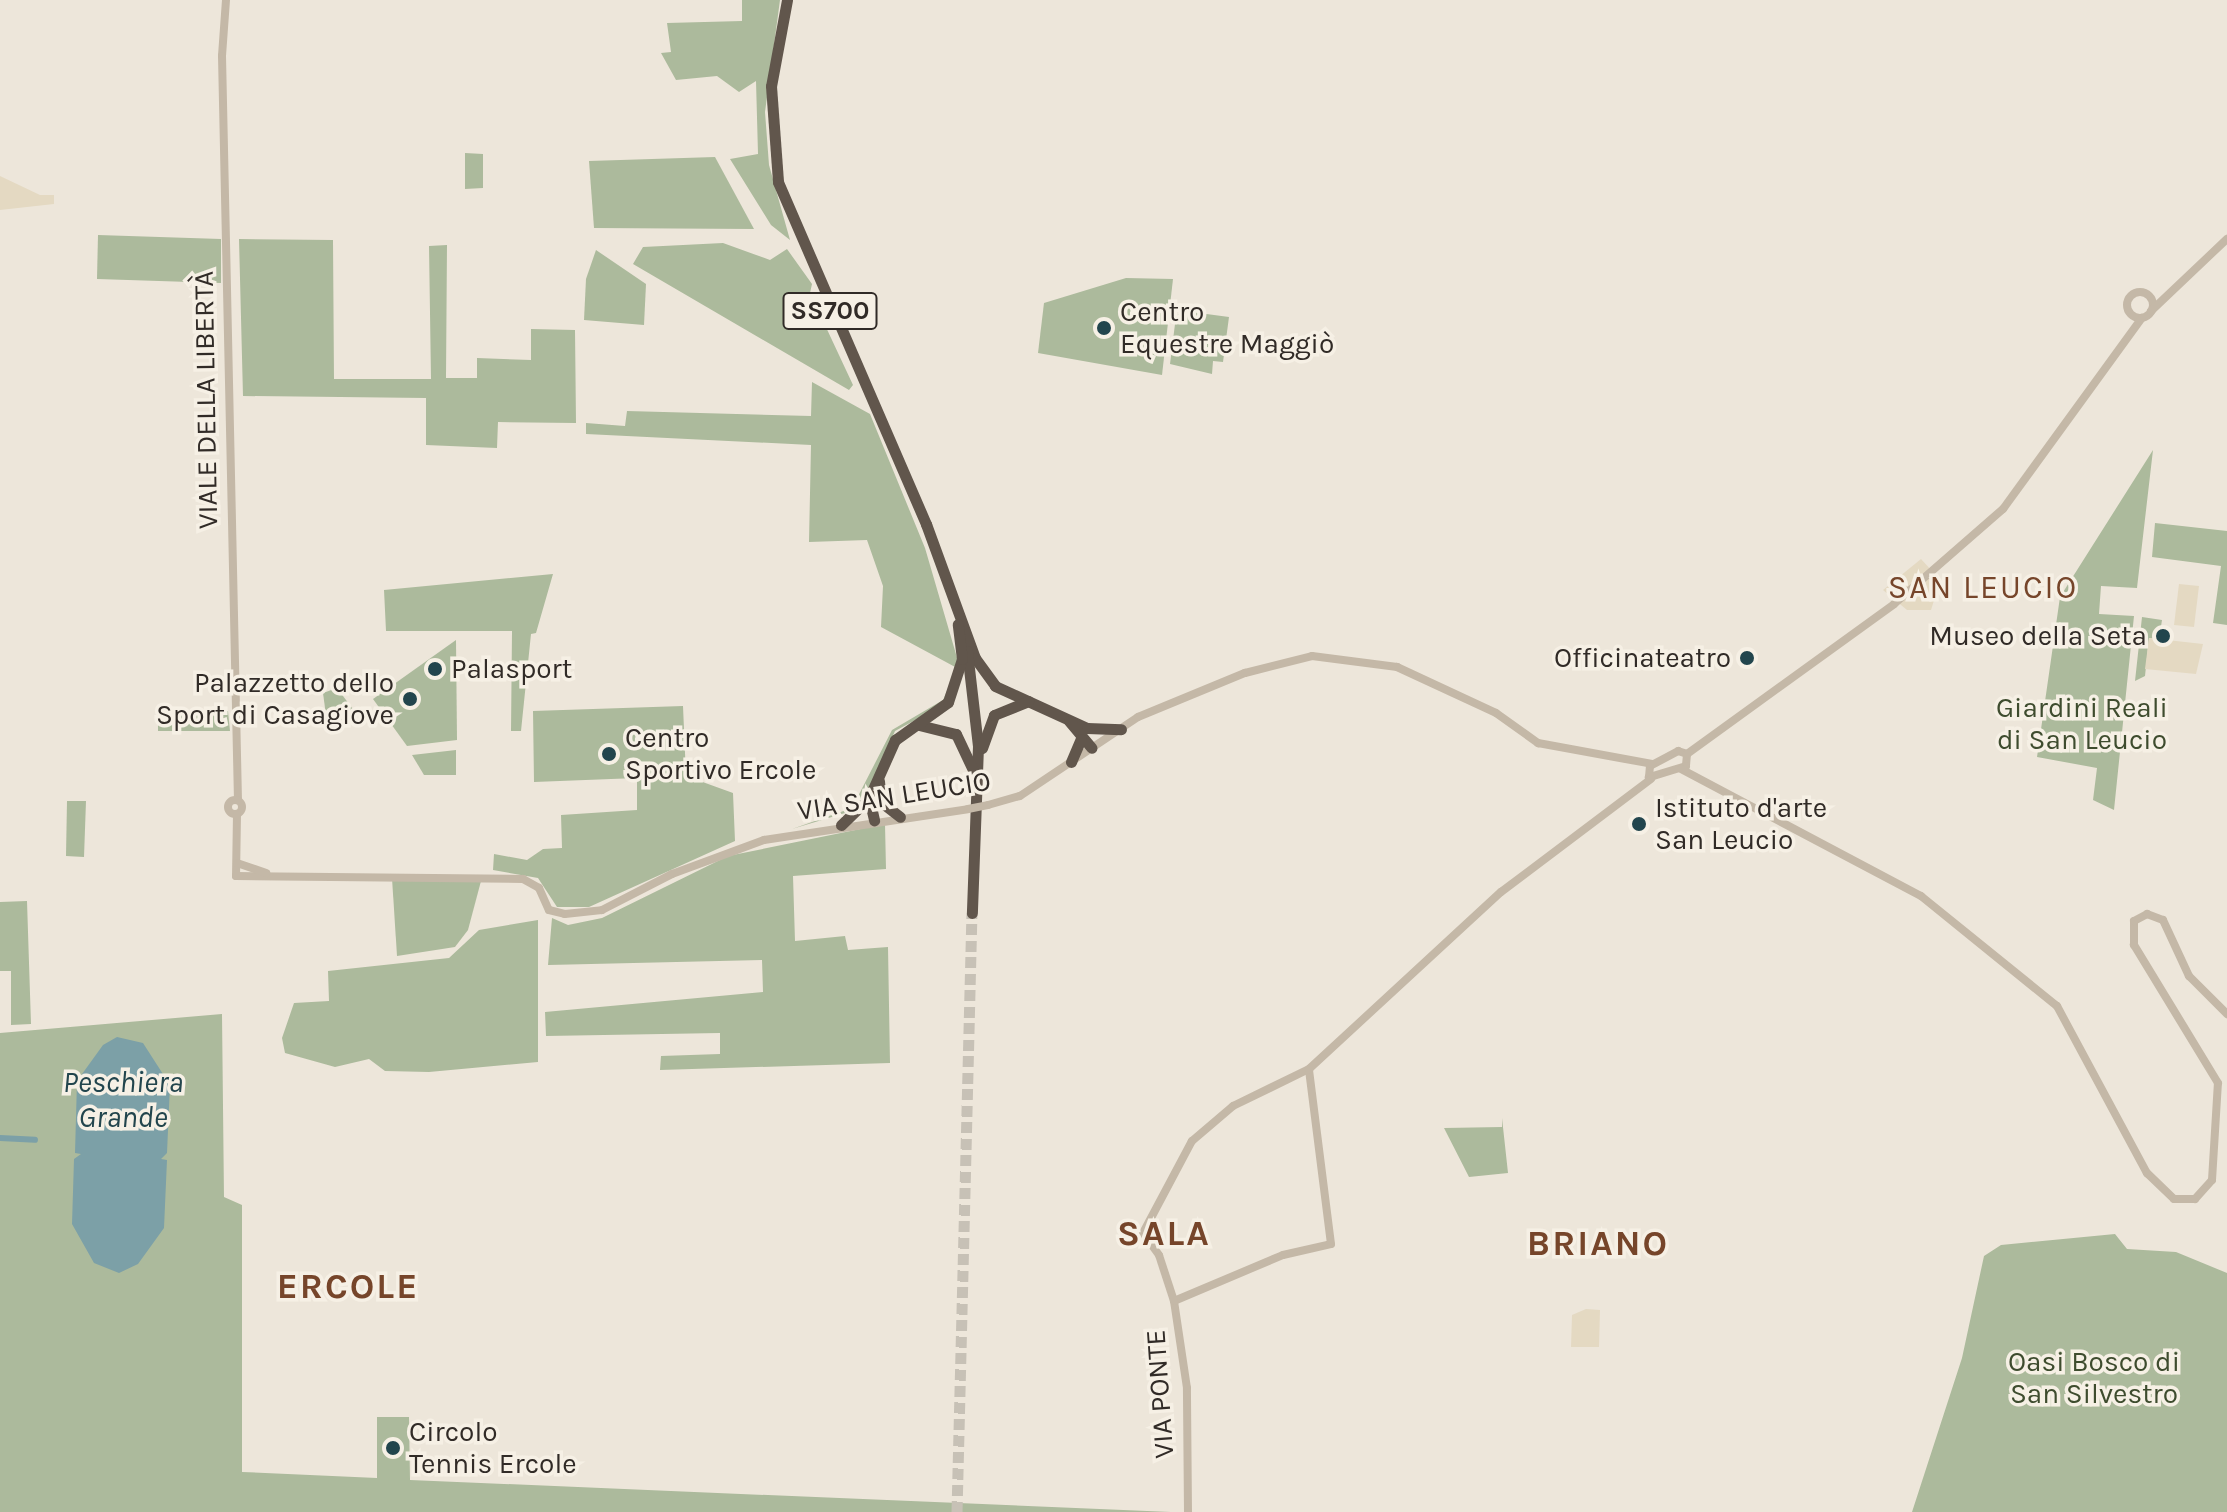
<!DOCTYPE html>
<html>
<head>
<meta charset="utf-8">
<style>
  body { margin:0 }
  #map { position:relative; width:2227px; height:1512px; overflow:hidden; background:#ede6da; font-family:Karla,sans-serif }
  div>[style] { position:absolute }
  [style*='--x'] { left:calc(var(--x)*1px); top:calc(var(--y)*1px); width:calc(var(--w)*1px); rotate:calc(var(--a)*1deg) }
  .green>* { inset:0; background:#acba9c }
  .plaza>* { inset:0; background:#e4d9c2 }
  .water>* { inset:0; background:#7ca0a7 }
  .canal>* { height:6px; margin:-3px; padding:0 3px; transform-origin:3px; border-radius:3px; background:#7ca0a7 }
  .trunk-tunnel>* { height:11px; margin-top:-5.5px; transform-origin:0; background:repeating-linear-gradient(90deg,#c7c1b6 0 11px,transparent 0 16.5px) }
  .tertiary>* { height:8px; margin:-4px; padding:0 4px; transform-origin:4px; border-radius:4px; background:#c4b8a7 }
  .tertiary>.ring { margin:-4px; padding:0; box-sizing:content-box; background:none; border:8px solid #c4b8a7; border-radius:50% }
  .trunk>* { height:11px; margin:-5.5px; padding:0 5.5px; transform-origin:5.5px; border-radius:5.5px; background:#61564c }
  .tertiary-bridge>* { height:8px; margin:-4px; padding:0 4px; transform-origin:4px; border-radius:4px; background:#c4b8a7 }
  .dots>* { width:22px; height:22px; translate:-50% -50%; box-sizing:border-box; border:4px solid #f6f0e5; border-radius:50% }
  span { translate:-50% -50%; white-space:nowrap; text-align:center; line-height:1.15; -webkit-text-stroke:7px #f6f0e5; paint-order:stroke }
  .shield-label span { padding:2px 6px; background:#f6f0e5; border:2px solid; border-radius:6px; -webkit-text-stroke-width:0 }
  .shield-label { font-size:26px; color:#312b27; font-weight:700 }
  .poi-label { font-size:28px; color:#312b27 }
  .left { translate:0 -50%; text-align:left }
  .right { translate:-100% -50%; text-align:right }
  .street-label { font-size:28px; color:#312b27 }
  .park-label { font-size:28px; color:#3e4c2e }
  .water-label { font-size:30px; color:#22454d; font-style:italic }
  .quarter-label { font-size:32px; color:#76452a; letter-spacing:2px }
  .district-label { font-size:36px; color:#76452a; font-weight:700; letter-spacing:2px }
</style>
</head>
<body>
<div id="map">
  <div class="green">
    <i style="clip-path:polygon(742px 0,780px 0,765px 112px,769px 165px,790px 240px,771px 225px,730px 159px,758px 154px,756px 81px,739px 92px,717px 76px,676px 80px,661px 53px,671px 52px,667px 23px,742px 21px)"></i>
    <i style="clip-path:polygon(465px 153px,483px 154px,483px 188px,465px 189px)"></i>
    <i style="clip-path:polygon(715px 157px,754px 229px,594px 228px,589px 161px)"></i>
    <i style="clip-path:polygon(98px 235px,221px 239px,221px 283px,97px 279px)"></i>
    <i style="clip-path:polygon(239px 239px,333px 240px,334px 379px,431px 379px,429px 246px,447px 245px,446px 378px,477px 378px,477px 358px,531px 360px,531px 329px,575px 330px,576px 423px,498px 422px,497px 448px,426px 445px,426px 398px,243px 396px)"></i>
    <i style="clip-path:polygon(723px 243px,770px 260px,787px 249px,812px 284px,810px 293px,853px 385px,849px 390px,633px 264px,643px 247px)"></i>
    <i style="clip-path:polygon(596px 250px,646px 284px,644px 325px,584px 320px,586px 279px)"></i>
    <i style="clip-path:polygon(1126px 278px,1173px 279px,1162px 375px,1038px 353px,1044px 303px)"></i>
    <i style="clip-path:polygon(1184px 311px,1229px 317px,1223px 362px,1213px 361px,1212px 374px,1170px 364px,1176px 316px)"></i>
    <i style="clip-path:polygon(812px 382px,870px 414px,925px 548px,958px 661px,958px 668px,952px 692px,934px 710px,895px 731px,865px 800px,855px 810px,792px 829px,852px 808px,892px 730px,943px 700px,957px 668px,881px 627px,883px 586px,867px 540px,809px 542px,811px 445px,586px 434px,586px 423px,625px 426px,627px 411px,811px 416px)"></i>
    <i style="clip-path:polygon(2153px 450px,2137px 588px,2101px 586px,2099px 614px,2134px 616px,2114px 810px,2093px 800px,2097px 768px,2037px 757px,2060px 597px)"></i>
    <i style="clip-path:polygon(2155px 523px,2227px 531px,2227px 625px,2213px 623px,2221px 566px,2152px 557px)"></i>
    <i style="clip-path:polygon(553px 574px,536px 633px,531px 634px,521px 731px,511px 731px,512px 631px,386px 631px,384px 590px)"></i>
    <i style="clip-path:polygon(2142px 617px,2162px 620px,2159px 639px,2149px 638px,2145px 676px,2135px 681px)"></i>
    <i style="clip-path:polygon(456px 640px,457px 740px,407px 746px,373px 699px)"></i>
    <i style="clip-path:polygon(337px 688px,355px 712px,328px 730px,323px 693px)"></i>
    <i style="clip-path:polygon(683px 706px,686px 776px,733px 793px,735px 841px,589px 907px,557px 907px,538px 878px,493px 870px,494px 854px,527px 860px,543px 849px,562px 848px,561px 815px,637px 810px,637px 778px,534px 782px,533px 711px)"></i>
    <i style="clip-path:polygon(158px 711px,228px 711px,230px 731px,158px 731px)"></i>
    <i style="clip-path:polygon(456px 750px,456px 775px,424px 775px,412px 755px)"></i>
    <i style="clip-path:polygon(67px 801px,86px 801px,84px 857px,66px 856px)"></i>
    <i style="clip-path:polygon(885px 824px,886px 869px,793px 876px,795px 941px,845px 936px,848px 950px,888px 947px,890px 1063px,660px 1070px,661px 1056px,720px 1054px,720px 1033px,546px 1036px,545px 1012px,763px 992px,762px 960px,548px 965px,552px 918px,568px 925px,602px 918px,728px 856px)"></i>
    <i style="clip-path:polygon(392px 878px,481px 881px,468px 930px,455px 947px,397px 956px)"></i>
    <i style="clip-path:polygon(27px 901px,31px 1024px,11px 1025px,11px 971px,0 971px,0 902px)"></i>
    <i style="clip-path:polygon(538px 920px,538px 1062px,429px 1072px,385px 1071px,369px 1059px,335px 1067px,285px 1053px,282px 1038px,294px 1003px,329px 1001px,328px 971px,449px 958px,479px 930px)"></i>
    <i style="clip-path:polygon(222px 1014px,224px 1197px,242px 1205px,242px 1472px,377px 1478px,377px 1417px,409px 1417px,410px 1480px,1171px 1512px,0 1512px,0 1033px)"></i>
    <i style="clip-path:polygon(1502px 1118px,1508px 1173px,1469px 1177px,1444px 1128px,1502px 1127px)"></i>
    <i style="clip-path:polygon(2115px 1234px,2127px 1249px,2176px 1252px,2227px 1273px,2227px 1512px,1912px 1512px,1962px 1358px,1984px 1256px,2001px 1245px)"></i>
  </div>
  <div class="plaza">
    <i style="clip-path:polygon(0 176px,40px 195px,54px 195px,54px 204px,0 210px)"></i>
    <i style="clip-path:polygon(1921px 559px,1932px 571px,1936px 594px,1931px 610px,1907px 610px,1883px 590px)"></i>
    <i style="clip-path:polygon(2179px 584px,2199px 586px,2194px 627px,2174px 625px)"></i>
    <i style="clip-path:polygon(2149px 638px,2203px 644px,2196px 674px,2145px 669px)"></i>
    <i style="clip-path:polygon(1586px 1309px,1600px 1310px,1599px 1347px,1571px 1347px,1572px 1315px)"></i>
  </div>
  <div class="water">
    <i style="clip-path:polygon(117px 1037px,143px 1043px,170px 1085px,167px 1153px,161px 1159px,167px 1160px,164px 1228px,138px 1264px,119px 1273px,94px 1263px,72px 1224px,74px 1159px,81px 1154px,75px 1153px,77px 1081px,103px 1045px)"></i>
  </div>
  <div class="canal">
    <i style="--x:0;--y:1138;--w:35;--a:3"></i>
  </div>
  <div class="trunk-tunnel">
    <i style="--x:957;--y:1512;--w:599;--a:-88.57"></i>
  </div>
  <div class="tertiary">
    <i style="--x:226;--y:0;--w:56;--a:94.1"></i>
    <i style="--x:222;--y:56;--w:744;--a:88.77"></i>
    <i class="ring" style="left:2127px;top:292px;width:18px;height:18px"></i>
    <i style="--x:2151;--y:311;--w:105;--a:-43.5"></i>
    <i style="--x:1678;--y:751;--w:9;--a:18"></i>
    <i style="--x:1687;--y:754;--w:12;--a:95"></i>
    <i style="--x:1686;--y:766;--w:39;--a:163"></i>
    <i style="--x:1649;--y:777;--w:11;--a:-85"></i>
    <i style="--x:1650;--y:766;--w:32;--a:-28"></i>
    <i style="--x:1687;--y:754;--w:256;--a:-35.9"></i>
    <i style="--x:1894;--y:604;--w:145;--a:-41.1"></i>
    <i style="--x:2003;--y:509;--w:236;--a:-54"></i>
    <i style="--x:1681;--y:769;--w:272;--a:27.9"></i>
    <i style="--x:1921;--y:896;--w:175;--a:39"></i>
    <i style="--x:2057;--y:1006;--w:190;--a:61.7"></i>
    <i style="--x:2147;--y:1173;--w:37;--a:44"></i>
    <i style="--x:2174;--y:1199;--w:21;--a:0"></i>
    <i style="--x:2195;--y:1199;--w:25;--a:-48"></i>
    <i style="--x:2212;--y:1180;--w:97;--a:-86.5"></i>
    <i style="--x:2218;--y:1083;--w:162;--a:-121.3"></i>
    <i style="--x:2134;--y:945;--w:24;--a:-90"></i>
    <i style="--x:2134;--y:921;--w:15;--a:-28"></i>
    <i style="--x:2147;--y:914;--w:17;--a:21"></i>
    <i style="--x:2163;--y:920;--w:62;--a:65.1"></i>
    <i style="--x:2189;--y:976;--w:54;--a:45"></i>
    <i class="ring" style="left:228px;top:800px;width:6px;height:6px"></i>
    <i style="--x:988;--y:805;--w:33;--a:-16"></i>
    <i style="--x:1020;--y:796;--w:142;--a:-33.8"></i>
    <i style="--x:1138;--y:717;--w:116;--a:-22.4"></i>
    <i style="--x:1245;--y:673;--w:69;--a:-14.2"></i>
    <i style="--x:1312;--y:656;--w:86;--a:7.4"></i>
    <i style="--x:1397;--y:667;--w:109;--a:24.9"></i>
    <i style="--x:1496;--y:713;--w:52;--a:35.5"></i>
    <i style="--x:1538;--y:743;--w:116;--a:10.4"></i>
    <i style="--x:237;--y:814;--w:62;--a:90.9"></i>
    <i style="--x:236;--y:876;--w:287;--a:0.6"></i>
    <i style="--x:523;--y:879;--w:18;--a:29"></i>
    <i style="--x:539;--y:888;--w:24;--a:66"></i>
    <i style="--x:549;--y:910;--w:16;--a:14"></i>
    <i style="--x:565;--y:914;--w:37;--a:-6"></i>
    <i style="--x:602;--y:910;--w:79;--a:-27.2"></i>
    <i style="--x:672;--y:874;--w:98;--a:-20.3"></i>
    <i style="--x:764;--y:840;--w:206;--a:-8.6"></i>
    <i style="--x:237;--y:863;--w:31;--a:19"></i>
    <i style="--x:1174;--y:1301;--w:118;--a:-22.9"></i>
    <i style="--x:1283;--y:1255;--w:49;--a:-12.9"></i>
    <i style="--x:1331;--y:1244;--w:176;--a:-97.2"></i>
    <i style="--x:1188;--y:1512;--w:124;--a:-90.5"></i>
    <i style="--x:1187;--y:1388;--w:88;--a:-98.5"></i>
    <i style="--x:1174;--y:1301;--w:48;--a:-108.1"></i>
    <i style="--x:1159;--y:1255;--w:27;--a:-126"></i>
    <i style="--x:1143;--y:1233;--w:104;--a:-62"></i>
    <i style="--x:1192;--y:1141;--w:54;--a:-40.5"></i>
    <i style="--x:1233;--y:1106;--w:85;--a:-26"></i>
    <i style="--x:1309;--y:1069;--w:261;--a:-42.7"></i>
    <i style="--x:1501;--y:892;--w:188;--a:-37"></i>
  </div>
  <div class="trunk">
    <i style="--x:787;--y:0;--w:87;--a:100.5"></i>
    <i style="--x:771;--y:86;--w:96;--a:85.8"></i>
    <i style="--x:778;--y:182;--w:373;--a:66.6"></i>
    <i style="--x:926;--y:524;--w:143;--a:69.9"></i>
    <i style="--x:975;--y:658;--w:34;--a:54"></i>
    <i style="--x:995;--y:686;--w:101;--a:24.5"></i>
    <i style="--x:1087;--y:728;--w:34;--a:2"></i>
    <i style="--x:967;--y:651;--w:96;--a:83.4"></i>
    <i style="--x:978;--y:746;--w:167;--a:92.1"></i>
    <i style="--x:1069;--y:721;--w:35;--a:50"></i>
    <i style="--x:919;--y:725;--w:38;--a:14"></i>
    <i style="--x:956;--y:734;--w:42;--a:64.7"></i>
    <i style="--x:982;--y:748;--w:35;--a:-70"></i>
    <i style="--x:994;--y:715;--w:37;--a:-22"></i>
    <i style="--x:1071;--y:762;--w:25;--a:-67"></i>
    <i style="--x:879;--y:781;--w:21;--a:85"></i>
    <i style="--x:881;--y:802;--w:24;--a:38"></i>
    <i style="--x:869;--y:798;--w:23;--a:77"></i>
    <i style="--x:841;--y:825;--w:39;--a:-44"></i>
    <i style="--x:869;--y:798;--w:64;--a:-65.9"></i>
    <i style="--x:895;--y:740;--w:65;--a:-35.6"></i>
    <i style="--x:948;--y:702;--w:45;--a:-72"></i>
    <i style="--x:962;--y:659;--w:35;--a:-97"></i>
  </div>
  <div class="tertiary-bridge">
    <i style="--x:968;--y:809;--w:20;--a:-11"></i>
  </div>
  <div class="dots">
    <i style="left:1104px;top:328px;background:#22454d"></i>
    <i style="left:2163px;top:636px;background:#22454d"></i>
    <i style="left:1747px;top:658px;background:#22454d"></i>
    <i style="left:435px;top:669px;background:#22454d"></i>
    <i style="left:410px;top:699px;background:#22454d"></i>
    <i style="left:609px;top:754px;background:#22454d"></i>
    <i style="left:1639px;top:824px;background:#22454d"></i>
    <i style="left:393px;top:1448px;background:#22454d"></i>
  </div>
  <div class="shield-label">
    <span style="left:830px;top:311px">SS700</span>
  </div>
  <div class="poi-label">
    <span class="left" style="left:1120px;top:328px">Centro<br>Equestre Maggiò</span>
    <span class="right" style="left:2147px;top:636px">Museo della Seta</span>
    <span class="right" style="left:1731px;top:658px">Officinateatro</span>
    <span class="left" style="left:451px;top:669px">Palasport</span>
    <span class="right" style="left:394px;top:699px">Palazzetto dello<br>Sport di Casagiove</span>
    <span class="left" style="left:625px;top:754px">Centro<br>Sportivo Ercole</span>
    <span class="left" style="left:1655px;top:824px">Istituto d'arte<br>San Leucio</span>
    <span class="left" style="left:409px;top:1448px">Circolo<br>Tennis Ercole</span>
  </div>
  <div class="street-label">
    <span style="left:206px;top:400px;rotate:-91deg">VIALE DELLA LIBERTÀ</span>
    <span style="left:894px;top:796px;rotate:-9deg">VIA SAN LEUCIO</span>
    <span style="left:1160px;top:1394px;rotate:-94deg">VIA PONTE</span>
  </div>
  <div class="park-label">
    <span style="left:2082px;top:724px">Giardini Reali<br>di San Leucio</span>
    <span style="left:2094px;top:1378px">Oasi Bosco di<br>San Silvestro</span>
  </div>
  <div class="water-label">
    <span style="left:123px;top:1099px">Peschiera<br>Grande</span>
  </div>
  <div class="quarter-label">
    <span style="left:1983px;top:588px">SAN LEUCIO</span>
  </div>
  <div class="district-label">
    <span style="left:1164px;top:1234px">SALA</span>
    <span style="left:1598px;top:1244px">BRIANO</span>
    <span style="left:348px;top:1287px">ERCOLE</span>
  </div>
</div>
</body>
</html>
